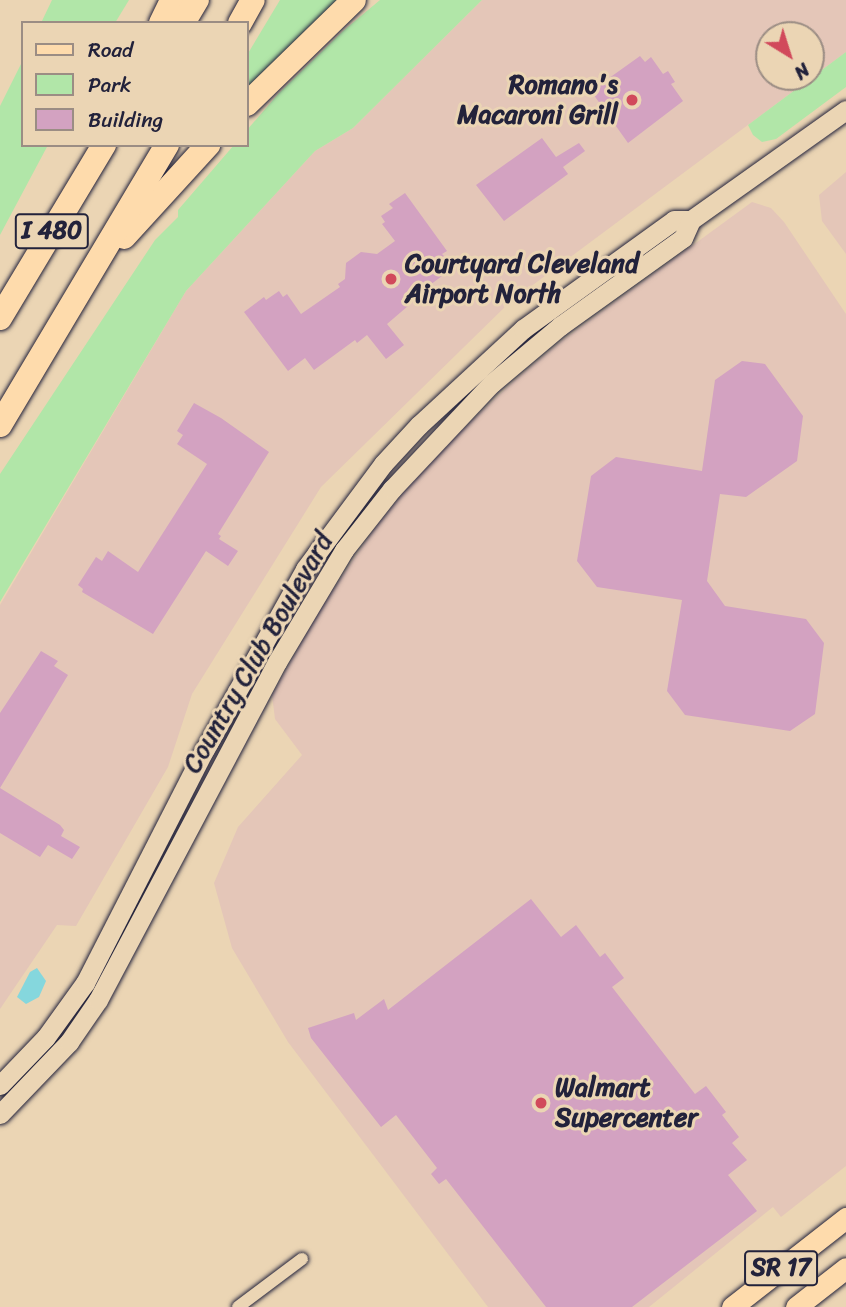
<!DOCTYPE html>
<html>
<head>
<meta charset="utf-8">
<style>
  body { margin:0 }
  #map { position:relative; width:846px; height:1307px; overflow:hidden; background:#ebd5b4; font-family:Sriracha,sans-serif }
  div>[style] { position:absolute }
  [style*='--x'] { left:calc(var(--x)*1px); top:calc(var(--y)*1px); width:calc(var(--w)*1px); rotate:calc(var(--a)*1deg) }
  .built>* { inset:0; background:#e4c6b8 }
  .green>* { inset:0; background:#b1e6a8 }
  .water>* { inset:0; background:#85d7dd }
  .building>* { inset:0; background:#d3a2c1 }
  .roads { filter:drop-shadow(0 0 2px #22223b) drop-shadow(0 0 2px #22223b) }
  .street>* { height:12px; margin:-6px; padding:0 6px; transform-origin:6px; border-radius:6px; background:#ebd5b4 }
  .secondary>* { height:19px; margin:-9.5px; padding:0 9.5px; transform-origin:9.5px; border-radius:9.5px; background:#ebd5b4 }
  .primary>* { height:21px; margin:-10.5px; padding:0 10.5px; transform-origin:10.5px; border-radius:10.5px; background:#fedbac }
  .highway>* { height:24px; margin:-12px; padding:0 12px; transform-origin:12px; border-radius:12px; background:#fedbac }
  .dots>* { width:19px; height:19px; translate:-50% -50%; box-sizing:border-box; border:4px solid #ebd5b4; border-radius:50% }
  span { translate:-50% -50%; white-space:nowrap; text-align:center; line-height:1.15; -webkit-text-stroke:6px #ebd5b4; paint-order:stroke }
  .shield-label span { padding:2px 5px; background:#ebd5b4; border:2px solid; border-radius:5px; -webkit-text-stroke-width:0 }
  .shield-label { font-size:24px; color:#22223b; font-weight:700 }
  .poi-label { font-size:26px; color:#22223b; font-weight:700 }
  .right { translate:-100% -50%; text-align:right }
  .left { translate:0 -50%; text-align:left }
  .street-label { font-size:26px; color:#22223b }
  .legend { position:absolute; left:21px; top:21px; width:228px; height:126px; box-sizing:border-box; background:#ebd5b4; border:2px solid #9b8d84; margin:0; padding:9px 12px; list-style:none; font-size:21px; color:#22223b }
  .legend li { display:flex; align-items:center; gap:14px; height:35px }
  .legend b { width:35px; border:2px solid #9b8d84 }
  .north { position:absolute; left:755px; top:21px; width:70px; height:70px; box-sizing:border-box; background:#ebd5b4; border:2px solid #9b8d84; border-radius:50%; rotate:142deg; font-size:19px; font-weight:700; line-height:28px; text-align:center; color:#22223b }
  .north::after { content:''; display:block; margin:auto; width:24px; height:32px; background:#d1495b; clip-path:polygon(50% 0,100% 100%,50% 72%,0 100%) }
</style>
</head>
<body>
<div id="map">
  <div class="built">
    <i style="clip-path:polygon(evenodd,482px 0,846px 0,846px 52px,510px 302px,321px 487px,192px 694px,168px 767px,76px 926px,57px 925px,0 1009px,0 605px,186px 291px,315px 151px,353px 128px,482px 0,769px 35px,811px 35px,811px 77px,769px 77px,769px 35px)"></i>
    <i style="clip-path:polygon(846px 172px,846px 254px,822px 221px,819px 195px)"></i>
    <i style="clip-path:polygon(752px 202px,771px 208px,784px 222px,846px 314px,846px 1166px,781px 1217px,773px 1207px,649px 1307px,488px 1307px,288px 1042px,232px 948px,214px 883px,238px 827px,302px 755px,275px 719px,272px 695px,320px 609px,375px 528px,427px 463px,514px 381px,563px 340px)"></i>
  </div>
  <div class="green">
    <i style="clip-path:polygon(52px 0,129px 0,115px 23px,41px 23px)"></i>
    <i style="clip-path:polygon(280px 0,338px 0,247px 92px,247px 55px)"></i>
    <i style="clip-path:polygon(380px 0,482px 0,353px 128px,315px 151px,186px 291px,0 602px,0 474px,155px 240px,178px 217px,178px 210px,234px 145px,247px 145px,247px 130px,279px 93px,343px 31px)"></i>
    <i style="clip-path:polygon(846px 52px,846px 87px,776px 139px,762px 142px,753px 135px,748px 125px)"></i>
    <i style="clip-path:polygon(23px 60px,23px 145px,48px 145px,0 235px,0 106px)"></i>
  </div>
  <div class="water">
    <i style="clip-path:polygon(37px 968px,46px 981px,39px 997px,26px 1004px,17px 997px,30px 972px)"></i>
  </div>
  <div class="building">
    <i style="clip-path:polygon(640px 56px,645px 62px,651px 57px,663px 74px,668px 71px,675px 82px,671px 84px,683px 101px,628px 143px,591px 91px)"></i>
    <i style="clip-path:polygon(542px 138px,556px 157px,579px 143px,585px 151px,563px 167px,568px 174px,504px 221px,476px 185px)"></i>
    <i style="clip-path:polygon(405px 193px,447px 251px,442px 254px,447px 259px,442px 267px,446px 273px,406px 303px,408px 306px,387px 324px,404px 345px,386px 359px,367px 335px,357px 343px,355px 340px,314px 370px,305px 358px,288px 371px,244px 312px,264px 297px,266px 300px,279px 291px,283px 297px,287px 294px,301px 314px,340px 287px,338px 284px,345px 279px,346px 263px,361px 252px,377px 254px,395px 241px,382px 224px,385px 222px,381px 216px,393px 208px,389px 204px)"></i>
    <i style="clip-path:polygon(742px 361px,765px 364px,803px 416px,797px 461px,746px 497px,720px 494px,707px 581px,725px 606px,806px 619px,824px 643px,815px 714px,790px 731px,685px 715px,667px 691px,682px 600px,597px 587px,577px 561px,591px 476px,616px 457px,702px 471px,715px 380px)"></i>
    <i style="clip-path:polygon(194px 403px,221px 418px,269px 452px,218px 534px,221px 536px,219px 539px,238px 551px,228px 566px,206px 551px,153px 634px,82px 592px,83px 589px,78px 585px,96px 557px,102px 561px,108px 551px,138px 572px,207px 464px,177px 444px,183px 435px,177px 431px)"></i>
    <i style="clip-path:polygon(41px 651px,58px 661px,54px 666px,68px 675px,0 788px,0 713px)"></i>
    <i style="clip-path:polygon(0 788px,60px 825px,64px 830px,61px 836px,80px 847px,72px 859px,48px 845px,40px 857px,0 833px)"></i>
    <i style="clip-path:polygon(531px 899px,561px 937px,576px 925px,600px 957px,605px 953px,624px 978px,612px 987px,695px 1094px,706px 1086px,726px 1112px,722px 1115px,739px 1137px,732px 1143px,747px 1160px,728px 1175px,757px 1211px,632px 1307px,546px 1307px,446px 1179px,439px 1184px,431px 1174px,437px 1168px,396px 1115px,381px 1127px,311px 1038px,308px 1028px,354px 1013px,356px 1020px,384px 999px,388px 1010px)"></i>
  </div>
  <div class="roads">
    <div class="street">
      <i style="--x:238;--y:1307;--w:80;--a:-36.9"></i>
    </div>
    <div class="secondary">
      <i style="--x:0;--y:1085;--w:66;--a:-46.2"></i>
      <i style="--x:46;--y:1037;--w:67;--a:-54.2"></i>
      <i style="--x:85;--y:983;--w:263;--a:-62.9"></i>
      <i style="--x:205;--y:749;--w:206;--a:-60.9"></i>
      <i style="--x:305;--y:569;--w:131;--a:-53.4"></i>
      <i style="--x:383;--y:464;--w:53;--a:-47.3"></i>
      <i style="--x:419;--y:425;--w:142;--a:-42.7"></i>
      <i style="--x:523;--y:329;--w:186;--a:-35.8"></i>
      <i style="--x:674;--y:220;--w:17;--a:0"></i>
      <i style="--x:691;--y:220;--w:190;--a:-35.4"></i>
      <i style="--x:0;--y:1114;--w:100;--a:-46.2"></i>
      <i style="--x:69;--y:1042;--w:51;--a:-55.4"></i>
      <i style="--x:98;--y:1000;--w:382;--a:-62.1"></i>
      <i style="--x:277;--y:662;--w:131;--a:-59.1"></i>
      <i style="--x:344;--y:550;--w:78;--a:-51.8"></i>
      <i style="--x:392;--y:489;--w:146;--a:-46.7"></i>
      <i style="--x:492;--y:383;--w:89;--a:-40"></i>
      <i style="--x:560;--y:326;--w:151;--a:-35.6"></i>
      <i style="--x:683;--y:238;--w:20;--a:-66"></i>
    </div>
    <div class="primary">
      <i style="--x:732;--y:1307;--w:145;--a:-38"></i>
      <i style="--x:796;--y:1307;--w:63;--a:-38"></i>
    </div>
    <div class="highway">
      <i style="--x:161;--y:23;--w:25;--a:-64"></i>
      <i style="--x:183;--y:23;--w:27;--a:-59"></i>
      <i style="--x:240;--y:23;--w:26;--a:-61"></i>
      <i style="--x:247;--y:104;--w:149;--a:-44.2"></i>
      <i style="--x:124;--y:237;--w:125;--a:-47.6"></i>
      <i style="--x:0;--y:318;--w:202;--a:-59"></i>
      <i style="--x:0;--y:425;--w:326;--a:-59.2"></i>
    </div>
  </div>
  <div class="dots">
    <i style="left:632px;top:100px;background:#d1495b"></i>
    <i style="left:391px;top:279px;background:#d1495b"></i>
    <i style="left:541px;top:1103px;background:#d1495b"></i>
  </div>
  <div class="shield-label">
    <span style="left:52px;top:231px">I 480</span>
    <span style="left:781px;top:1268px">SR 17</span>
  </div>
  <div class="poi-label">
    <span class="right" style="left:618px;top:100px">Romano's<br>Macaroni Grill</span>
    <span class="left" style="left:405px;top:279px">Courtyard Cleveland<br>Airport North</span>
    <span class="left" style="left:555px;top:1103px">Walmart<br>Supercenter</span>
  </div>
  <div class="street-label">
    <span style="left:258px;top:653px;rotate:-60deg">Country Club Boulevard</span>
  </div>
  <ul class="legend">
  <li><b style="height:9px;background:#fedbac"></b>Road</li>
  <li><b style="height:19px;background:#b1e6a8"></b>Park</li>
  <li><b style="height:19px;background:#d3a2c1"></b>Building</li>
  </ul>
  <div class="north">N</div>
</div>
</body>
</html>
